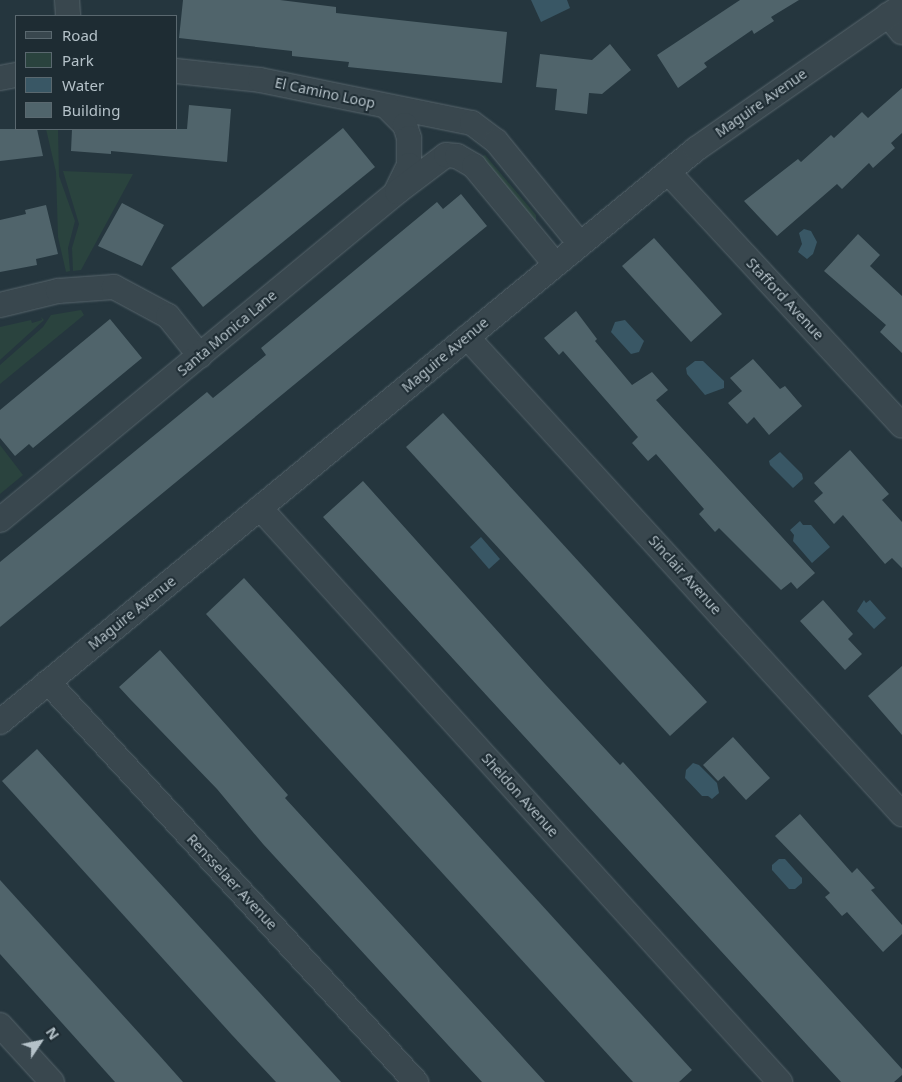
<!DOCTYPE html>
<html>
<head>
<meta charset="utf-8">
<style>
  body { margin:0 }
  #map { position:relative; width:902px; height:1082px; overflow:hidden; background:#25363e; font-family:"Noto Sans",sans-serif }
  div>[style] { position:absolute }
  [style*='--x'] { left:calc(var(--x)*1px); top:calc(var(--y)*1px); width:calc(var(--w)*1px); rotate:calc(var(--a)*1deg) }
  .green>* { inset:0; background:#2a433e }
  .water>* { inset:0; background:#395765 }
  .building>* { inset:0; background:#50646b }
  .roads { filter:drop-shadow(0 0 1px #57656c) drop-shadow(0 0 1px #57656c) }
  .minor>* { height:24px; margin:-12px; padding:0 12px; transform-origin:12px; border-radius:12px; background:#39474e }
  span { translate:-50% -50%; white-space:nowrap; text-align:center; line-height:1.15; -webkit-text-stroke:4px #1e2c33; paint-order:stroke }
  .street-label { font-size:14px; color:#b5c2c9 }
  .legend { position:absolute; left:15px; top:15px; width:162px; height:115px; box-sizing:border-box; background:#1e2c33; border:1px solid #5a686f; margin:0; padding:6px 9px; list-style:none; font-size:15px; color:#b5c2c9 }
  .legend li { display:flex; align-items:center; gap:10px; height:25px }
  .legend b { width:25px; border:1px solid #5a686f }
  .north { position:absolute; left:15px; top:1017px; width:50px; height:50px; -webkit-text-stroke:4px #1e2c33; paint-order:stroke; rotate:56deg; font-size:14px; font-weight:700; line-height:20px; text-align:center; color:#b5c2c9 }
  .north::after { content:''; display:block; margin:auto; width:18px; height:22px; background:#b5c2c9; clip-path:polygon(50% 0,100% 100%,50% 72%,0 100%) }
</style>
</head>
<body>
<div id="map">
  <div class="green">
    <i style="clip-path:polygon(46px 129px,58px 129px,59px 176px,75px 221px,68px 248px,70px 271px,66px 272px,58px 237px,56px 172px)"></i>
    <i style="clip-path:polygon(485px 155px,536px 215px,536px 222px,480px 157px)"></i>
    <i style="clip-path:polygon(63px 171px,133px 174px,81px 270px,73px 271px,72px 248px,79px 224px)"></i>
    <i style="clip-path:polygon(81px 310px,84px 315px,0 384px,0 365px,43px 327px,51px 315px)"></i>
    <i style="clip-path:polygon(41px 317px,44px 320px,0 360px,0 327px,31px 320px,32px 323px,42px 320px)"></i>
    <i style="clip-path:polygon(0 445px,23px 475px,0 494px)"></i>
  </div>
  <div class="water">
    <i style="clip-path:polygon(531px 0,567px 0,570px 8px,541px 22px)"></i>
    <i style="clip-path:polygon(804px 229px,811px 231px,817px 242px,813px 254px,807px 259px,798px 252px,802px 244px,799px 233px)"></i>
    <i style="clip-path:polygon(625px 320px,644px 341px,639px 352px,631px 354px,611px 332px,615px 322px)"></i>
    <i style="clip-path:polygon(695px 361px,703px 361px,724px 381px,724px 388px,705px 395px,687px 374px,686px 368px)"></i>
    <i style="clip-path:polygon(780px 452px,802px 474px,803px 479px,793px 488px,770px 465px,769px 461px)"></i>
    <i style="clip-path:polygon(800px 521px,803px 525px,811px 525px,830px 547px,812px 563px,793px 541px,794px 535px,790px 530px)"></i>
    <i style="clip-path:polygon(481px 537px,500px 559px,489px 569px,470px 547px)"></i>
    <i style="clip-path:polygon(864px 600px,866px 603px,870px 600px,886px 618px,874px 629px,857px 611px)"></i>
    <i style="clip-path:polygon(693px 763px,699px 765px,717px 783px,719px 793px,712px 799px,708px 796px,702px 796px,685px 778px,686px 770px)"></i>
    <i style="clip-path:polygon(779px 859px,785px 859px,802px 878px,802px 883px,795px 889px,789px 889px,772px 870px,772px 865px)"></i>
  </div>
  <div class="building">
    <i style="clip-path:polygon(183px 0,280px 0,336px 7px,336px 13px,507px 32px,502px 83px,348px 67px,349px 62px,292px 56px,292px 51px,179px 38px)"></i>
    <i style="clip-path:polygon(740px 0,799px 0,771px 17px,774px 21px,754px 34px,752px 30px,704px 63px,707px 67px,678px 88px,657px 55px)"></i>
    <i style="clip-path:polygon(610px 44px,631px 70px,602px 94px,589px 93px,587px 114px,555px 110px,557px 89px,536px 87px,540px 54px,592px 60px)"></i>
    <i style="clip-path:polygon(902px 88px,902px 133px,891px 143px,895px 148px,873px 168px,869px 163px,842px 189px,837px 184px,777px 236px,744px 201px,798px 159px,801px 162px,831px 135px,834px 138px,862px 112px,868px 118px)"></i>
    <i style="clip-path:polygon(189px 105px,231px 109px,227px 162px,111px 151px,111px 154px,71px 151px,72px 129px,187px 129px)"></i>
    <i style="clip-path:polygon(343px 128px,375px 167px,203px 307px,171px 268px)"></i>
    <i style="clip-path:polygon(0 129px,37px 129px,43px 156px,0 161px)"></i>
    <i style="clip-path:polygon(461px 194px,487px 226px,0 627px,0 562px,207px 392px,213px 398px,266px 355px,261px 348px,437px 202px,443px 209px)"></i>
    <i style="clip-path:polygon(122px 203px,164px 225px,142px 266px,98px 246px)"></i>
    <i style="clip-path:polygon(46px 205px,58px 254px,36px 259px,37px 265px,0 272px,0 220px,26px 214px,25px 210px)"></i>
    <i style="clip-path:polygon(858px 234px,880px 255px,870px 266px,902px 296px,902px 353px,880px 332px,886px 325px,824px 271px)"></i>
    <i style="clip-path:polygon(654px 238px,722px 314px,691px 342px,622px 266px)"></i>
    <i style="clip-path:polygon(576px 311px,597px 339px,595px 341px,632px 385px,652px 372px,668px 390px,656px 400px,815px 573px,797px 589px,791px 582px,781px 590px,719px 528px,715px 532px,699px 514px,704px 509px,656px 454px,648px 461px,632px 443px,638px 437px,563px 351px,559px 355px,544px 338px)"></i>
    <i style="clip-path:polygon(110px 319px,142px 358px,33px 448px,29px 444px,15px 456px,0 438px,0 410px)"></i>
    <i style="clip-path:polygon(753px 359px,780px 389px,785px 386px,802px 406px,769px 435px,754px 417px,747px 424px,728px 403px,742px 391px,730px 378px)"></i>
    <i style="clip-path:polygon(443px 413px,707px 702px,670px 736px,406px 447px)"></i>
    <i style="clip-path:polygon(850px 450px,889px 494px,882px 500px,902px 522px,902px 568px,892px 558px,885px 564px,843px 515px,834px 524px,814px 501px,823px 493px,814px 483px)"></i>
    <i style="clip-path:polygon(363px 481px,545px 684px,620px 765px,623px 762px,902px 1069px,902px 1075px,894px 1082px,841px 1082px,323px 517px)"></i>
    <i style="clip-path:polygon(244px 578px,692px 1070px,679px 1082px,633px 1082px,206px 614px)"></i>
    <i style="clip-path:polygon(823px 600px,853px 634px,848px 639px,862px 654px,845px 670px,800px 621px)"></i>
    <i style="clip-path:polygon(160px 650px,288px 795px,285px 798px,545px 1082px,482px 1082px,263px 844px,217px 789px,131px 700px,119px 687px)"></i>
    <i style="clip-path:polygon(902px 666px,902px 735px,868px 696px)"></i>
    <i style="clip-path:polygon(733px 737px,770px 778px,746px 800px,724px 776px,718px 781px,703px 765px)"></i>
    <i style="clip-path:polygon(37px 749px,176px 901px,341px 1082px,276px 1082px,232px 1035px,2px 781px)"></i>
    <i style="clip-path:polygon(800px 814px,852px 873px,857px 868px,875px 888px,871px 890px,902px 925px,902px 934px,883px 952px,847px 912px,842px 916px,825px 897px,830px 893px,775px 836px)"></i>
    <i style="clip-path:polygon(0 880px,159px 1055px,183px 1082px,115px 1082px,53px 1013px,0 954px)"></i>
  </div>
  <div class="roads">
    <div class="minor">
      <i style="--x:67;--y:0;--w:16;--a:86"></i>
      <i style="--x:888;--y:15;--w:22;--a:51"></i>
      <i style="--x:176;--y:71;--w:84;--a:6.1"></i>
      <i style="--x:260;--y:80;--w:216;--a:11.5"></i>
      <i style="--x:472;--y:123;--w:30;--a:37"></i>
      <i style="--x:496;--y:141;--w:133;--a:50.8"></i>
      <i style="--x:0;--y:78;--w:16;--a:-11"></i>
      <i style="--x:387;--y:107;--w:25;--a:45"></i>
      <i style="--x:405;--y:125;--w:14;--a:73"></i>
      <i style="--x:409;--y:138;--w:27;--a:90"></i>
      <i style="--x:409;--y:165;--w:28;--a:116"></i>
      <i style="--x:668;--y:172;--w:345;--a:47.3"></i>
      <i style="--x:0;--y:305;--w:60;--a:-13.6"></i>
      <i style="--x:58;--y:291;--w:56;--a:-4.1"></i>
      <i style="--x:114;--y:287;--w:61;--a:28.2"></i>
      <i style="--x:168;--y:316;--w:51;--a:51.3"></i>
      <i style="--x:467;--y:337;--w:646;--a:47.64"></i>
      <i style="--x:260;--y:508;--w:775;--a:47.83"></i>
      <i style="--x:0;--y:520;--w:515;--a:-39.56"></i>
      <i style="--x:397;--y:192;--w:61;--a:-37.1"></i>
      <i style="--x:446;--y:155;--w:11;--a:5"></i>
      <i style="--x:457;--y:156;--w:20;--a:30"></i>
      <i style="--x:474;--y:166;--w:127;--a:50.4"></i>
      <i style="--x:48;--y:682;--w:544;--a:47.39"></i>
      <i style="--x:0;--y:722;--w:902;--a:-39.46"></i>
      <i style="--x:696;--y:149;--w:251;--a:-34.8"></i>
      <i style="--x:0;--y:1025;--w:77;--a:47.6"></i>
    </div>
  </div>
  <div class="street-label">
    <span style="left:325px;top:93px;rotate:12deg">El Camino Loop</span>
    <span style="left:761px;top:103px;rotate:-35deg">Maguire Avenue</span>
    <span style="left:785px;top:299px;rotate:47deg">Stafford Avenue</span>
    <span style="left:227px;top:333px;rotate:-40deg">Santa Monica Lane</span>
    <span style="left:445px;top:355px;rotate:-40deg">Maguire Avenue</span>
    <span style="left:685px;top:575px;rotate:48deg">Sinclair Avenue</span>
    <span style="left:132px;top:613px;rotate:-39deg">Maguire Avenue</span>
    <span style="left:520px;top:795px;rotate:48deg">Sheldon Avenue</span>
    <span style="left:232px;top:882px;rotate:47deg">Rensselaer Avenue</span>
  </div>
  <ul class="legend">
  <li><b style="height:6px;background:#39474e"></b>Road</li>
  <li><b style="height:14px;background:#2a433e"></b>Park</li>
  <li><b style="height:14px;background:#395765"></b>Water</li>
  <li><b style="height:14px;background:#50646b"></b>Building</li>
  </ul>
  <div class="north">N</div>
</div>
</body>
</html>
